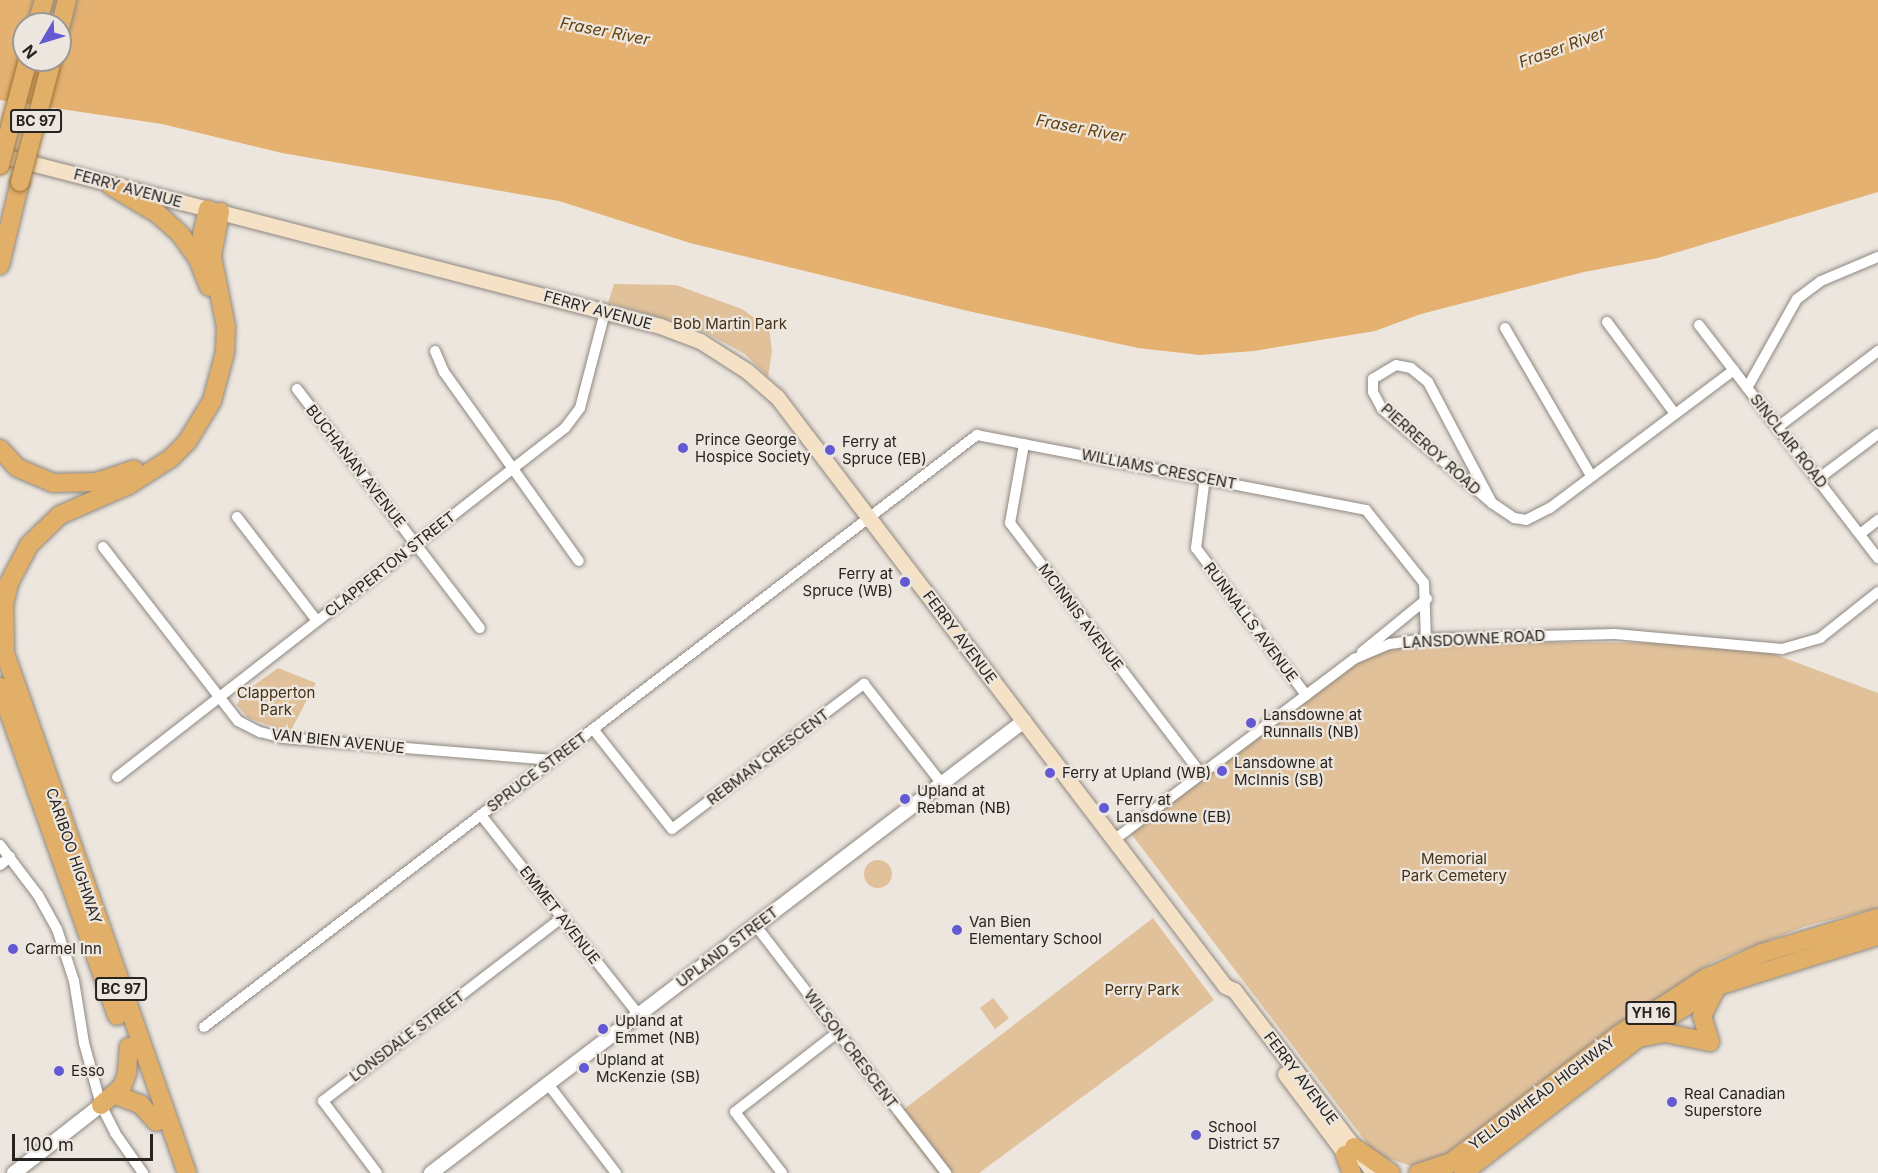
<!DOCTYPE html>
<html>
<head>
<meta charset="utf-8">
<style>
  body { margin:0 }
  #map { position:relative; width:1878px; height:1173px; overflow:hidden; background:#ece6de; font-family:Inter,sans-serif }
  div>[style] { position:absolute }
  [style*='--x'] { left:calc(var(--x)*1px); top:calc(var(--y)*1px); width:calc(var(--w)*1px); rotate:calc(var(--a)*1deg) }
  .green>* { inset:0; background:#e1c19a }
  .round { border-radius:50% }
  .water>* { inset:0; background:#e4b171 }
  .roads { filter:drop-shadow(0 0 2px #8e8881) drop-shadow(0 0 2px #8e8881) }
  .minor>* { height:10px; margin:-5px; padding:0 5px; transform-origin:5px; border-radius:5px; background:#fff }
  .tertiary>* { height:14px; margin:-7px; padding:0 7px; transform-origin:7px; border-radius:7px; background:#fff }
  .secondary>* { height:15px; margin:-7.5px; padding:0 7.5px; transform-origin:7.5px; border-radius:7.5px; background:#f4e1c6 }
  .trunk>* { height:18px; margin:-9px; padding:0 9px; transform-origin:9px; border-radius:9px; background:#e2af68 }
  .bridges { filter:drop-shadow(0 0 2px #9b7136) drop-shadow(0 0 2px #9b7136) }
  .trunk-bridge>* { height:18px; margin:-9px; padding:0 9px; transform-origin:9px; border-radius:9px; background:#e2af68 }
  .dots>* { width:16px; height:16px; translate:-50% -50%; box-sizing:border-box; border:3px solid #ece6de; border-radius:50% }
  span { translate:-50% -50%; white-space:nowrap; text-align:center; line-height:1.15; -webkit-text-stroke:4.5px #ece6de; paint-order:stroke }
  .shield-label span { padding:2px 4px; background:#ece6de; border:2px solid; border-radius:4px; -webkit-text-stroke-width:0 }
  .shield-label { font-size:14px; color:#262321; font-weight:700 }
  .street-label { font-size:15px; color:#262321 }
  .park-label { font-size:15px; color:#463115 }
  .poi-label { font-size:15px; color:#262321 }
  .left { translate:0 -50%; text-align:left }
  .right { translate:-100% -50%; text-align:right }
  .water-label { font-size:16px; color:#63410f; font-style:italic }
  .north { position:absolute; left:12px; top:12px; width:60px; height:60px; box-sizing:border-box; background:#ece6de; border:2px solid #9d9892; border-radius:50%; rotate:232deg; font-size:16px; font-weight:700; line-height:24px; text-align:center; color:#262321 }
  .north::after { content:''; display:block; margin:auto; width:21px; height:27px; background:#635ad3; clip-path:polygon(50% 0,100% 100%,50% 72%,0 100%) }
  .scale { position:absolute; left:12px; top:1134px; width:141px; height:27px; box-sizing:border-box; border:3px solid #262321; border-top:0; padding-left:8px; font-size:18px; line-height:21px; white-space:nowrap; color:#262321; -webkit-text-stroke:4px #ece6de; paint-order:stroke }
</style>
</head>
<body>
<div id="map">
  <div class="green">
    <i style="clip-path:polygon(614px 284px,676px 285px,742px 309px,769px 328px,772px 351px,768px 377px,745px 354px,695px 327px,608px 303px)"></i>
    <i style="clip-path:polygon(1432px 642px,1685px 643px,1769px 652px,1878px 693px,1878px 908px,1806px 926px,1714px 961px,1606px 1034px,1449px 1155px,1418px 1168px,1376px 1155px,1129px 831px,1351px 658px)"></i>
    <i style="clip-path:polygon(278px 668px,316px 683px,290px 732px,248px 718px,237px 705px,242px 694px)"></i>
    <i class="round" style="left:864px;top:860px;width:28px;height:28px"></i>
    <i style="clip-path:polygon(1153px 918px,1214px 1000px,979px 1173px,938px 1173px,894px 1117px)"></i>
    <i style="clip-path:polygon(993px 998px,1009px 1018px,995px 1029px,980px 1008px)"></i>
  </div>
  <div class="water">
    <i style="clip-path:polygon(evenodd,0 0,1878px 0,1878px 192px,1658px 258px,1584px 272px,1421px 314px,1375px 331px,1254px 351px,1200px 355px,1138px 348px,968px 311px,690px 243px,559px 201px,282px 153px,162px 124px,0 100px,0 0,24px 24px,60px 24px,60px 60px,24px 60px,24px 24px)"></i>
  </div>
  <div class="roads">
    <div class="minor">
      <i style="--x:1607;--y:322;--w:114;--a:53.5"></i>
      <i style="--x:1699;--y:325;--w:294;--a:52.5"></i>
      <i style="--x:1505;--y:328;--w:171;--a:59.8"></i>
      <i style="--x:435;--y:351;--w:23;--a:67"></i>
      <i style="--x:444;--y:372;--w:232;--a:54.5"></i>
      <i style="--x:1747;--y:388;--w:102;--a:-60.7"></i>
      <i style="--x:1797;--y:299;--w:30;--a:-37"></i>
      <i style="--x:1821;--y:281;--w:62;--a:-22.8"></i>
      <i style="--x:297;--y:389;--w:301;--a:52.6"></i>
      <i style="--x:1778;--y:427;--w:126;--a:-37.2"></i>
      <i style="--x:1024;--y:444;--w:80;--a:100"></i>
      <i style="--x:1010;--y:523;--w:315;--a:52.7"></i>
      <i style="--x:1205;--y:477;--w:72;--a:97.2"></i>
      <i style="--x:1196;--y:548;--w:184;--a:53.2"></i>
      <i style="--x:1818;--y:479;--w:75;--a:-36.9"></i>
      <i style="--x:1492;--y:503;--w:137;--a:-117.9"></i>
      <i style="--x:1428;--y:382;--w:22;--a:-141"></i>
      <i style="--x:1411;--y:368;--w:15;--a:-169"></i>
      <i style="--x:1396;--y:365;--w:27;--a:149"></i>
      <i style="--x:1373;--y:379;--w:13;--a:90"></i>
      <i style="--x:1373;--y:392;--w:19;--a:62"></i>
      <i style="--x:1382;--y:409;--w:145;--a:40.5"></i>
      <i style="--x:1492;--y:503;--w:27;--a:34"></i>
      <i style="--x:1514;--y:518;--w:12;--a:9"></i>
      <i style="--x:1526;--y:520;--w:27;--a:-27"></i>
      <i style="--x:1550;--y:508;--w:230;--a:-36.9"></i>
      <i style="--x:237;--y:517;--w:131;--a:52.4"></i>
      <i style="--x:1860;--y:534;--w:23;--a:-38"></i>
      <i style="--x:103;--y:547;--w:220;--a:52.2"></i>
      <i style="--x:238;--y:721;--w:25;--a:27"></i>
      <i style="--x:260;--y:732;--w:25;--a:14"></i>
      <i style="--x:284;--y:738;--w:269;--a:4.7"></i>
      <i style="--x:1362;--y:652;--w:84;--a:-39.2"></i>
      <i style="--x:593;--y:729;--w:127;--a:51.7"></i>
      <i style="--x:672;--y:829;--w:241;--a:-37.1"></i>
      <i style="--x:864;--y:684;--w:127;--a:52"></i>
      <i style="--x:117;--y:777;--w:568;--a:-37.92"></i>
      <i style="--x:565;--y:428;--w:25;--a:-53"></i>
      <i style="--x:580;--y:408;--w:99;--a:-75.4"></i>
      <i style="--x:481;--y:815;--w:255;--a:51.7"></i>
      <i style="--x:1114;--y:840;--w:301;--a:-37"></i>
      <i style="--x:1354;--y:659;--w:39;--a:-23"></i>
      <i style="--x:1390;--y:644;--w:36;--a:-8"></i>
      <i style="--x:1426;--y:639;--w:189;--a:-1.5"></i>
      <i style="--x:1615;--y:634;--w:168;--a:5.1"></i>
      <i style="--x:1782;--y:649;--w:40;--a:-16"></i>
      <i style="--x:1820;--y:638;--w:74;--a:-38.4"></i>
      <i style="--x:0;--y:845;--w:63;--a:52.8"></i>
      <i style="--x:38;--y:895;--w:39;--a:61"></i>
      <i style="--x:57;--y:929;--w:55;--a:71.9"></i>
      <i style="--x:74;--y:981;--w:63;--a:80.8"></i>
      <i style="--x:84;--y:1043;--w:64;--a:74.7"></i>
      <i style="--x:101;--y:1105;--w:31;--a:63"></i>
      <i style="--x:115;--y:1133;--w:49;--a:55"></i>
      <i style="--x:0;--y:865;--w:13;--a:-39"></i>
      <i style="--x:756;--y:926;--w:312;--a:52.4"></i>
      <i style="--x:204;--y:1027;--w:974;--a:-37.45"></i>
      <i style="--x:977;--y:435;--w:396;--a:10.9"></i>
      <i style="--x:1366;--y:510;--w:93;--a:51.5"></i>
      <i style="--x:1424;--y:583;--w:56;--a:88"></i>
      <i style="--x:548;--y:1084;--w:112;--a:52.6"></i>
      <i style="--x:377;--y:1173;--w:90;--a:-126.9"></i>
      <i style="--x:323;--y:1101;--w:302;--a:-37.5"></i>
      <i style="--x:782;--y:1173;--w:77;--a:-127.6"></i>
      <i style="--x:735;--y:1112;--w:130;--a:-37.8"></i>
    </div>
    <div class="tertiary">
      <i style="--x:14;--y:1173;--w:110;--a:-38"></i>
      <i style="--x:431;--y:1173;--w:746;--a:-37.32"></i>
    </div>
    <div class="secondary">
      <i style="--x:0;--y:155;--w:682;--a:14.53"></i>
      <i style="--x:660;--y:326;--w:43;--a:20.6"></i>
      <i style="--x:700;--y:341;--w:56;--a:32.6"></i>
      <i style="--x:747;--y:371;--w:40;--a:41"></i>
      <i style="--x:777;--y:397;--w:740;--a:52.74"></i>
      <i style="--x:1225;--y:986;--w:10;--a:24"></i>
      <i style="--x:1234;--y:990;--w:230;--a:52.6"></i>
      <i style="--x:1285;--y:1074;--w:111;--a:53"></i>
    </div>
    <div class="trunk">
      <i style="--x:37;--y:24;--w:25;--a:-74"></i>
      <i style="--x:60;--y:28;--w:29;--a:-76"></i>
      <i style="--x:111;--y:186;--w:55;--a:30.8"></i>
      <i style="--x:158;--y:214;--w:30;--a:42"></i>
      <i style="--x:180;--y:234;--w:29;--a:54"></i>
      <i style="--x:197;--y:257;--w:32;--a:68"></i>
      <i style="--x:197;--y:257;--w:49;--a:-77.1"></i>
      <i style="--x:0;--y:265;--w:85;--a:-76.5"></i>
      <i style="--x:0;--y:449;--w:26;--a:47"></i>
      <i style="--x:18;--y:468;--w:39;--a:23"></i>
      <i style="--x:54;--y:483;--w:42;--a:-1.4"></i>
      <i style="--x:96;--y:482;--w:40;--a:-18"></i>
      <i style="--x:0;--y:639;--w:566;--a:70.7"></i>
      <i style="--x:5;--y:649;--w:44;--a:-91.3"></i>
      <i style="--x:4;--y:605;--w:23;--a:-77"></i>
      <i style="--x:9;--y:583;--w:43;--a:-62.2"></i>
      <i style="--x:29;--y:545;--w:43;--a:-44.1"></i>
      <i style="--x:60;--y:515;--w:75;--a:-23.5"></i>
      <i style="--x:129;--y:485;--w:50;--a:-32.7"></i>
      <i style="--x:171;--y:458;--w:23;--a:-45"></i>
      <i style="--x:187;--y:442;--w:48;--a:-58.6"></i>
      <i style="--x:212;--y:401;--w:51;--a:-75.1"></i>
      <i style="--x:225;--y:352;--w:25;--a:-88"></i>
      <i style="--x:226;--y:327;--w:72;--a:-101.2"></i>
      <i style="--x:212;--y:256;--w:45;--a:-79.7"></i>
      <i style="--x:0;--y:687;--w:349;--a:70.4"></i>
      <i style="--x:1644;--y:1037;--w:21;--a:-11"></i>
      <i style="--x:1665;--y:1033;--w:46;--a:11.3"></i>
      <i style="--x:1710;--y:1042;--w:27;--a:-107"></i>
      <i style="--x:1702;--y:1016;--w:30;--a:-63"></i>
      <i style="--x:116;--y:1095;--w:26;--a:21"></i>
      <i style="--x:140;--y:1104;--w:24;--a:48"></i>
      <i style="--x:101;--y:1105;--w:28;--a:-41"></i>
      <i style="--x:122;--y:1087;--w:15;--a:-70"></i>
      <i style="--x:127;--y:1073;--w:26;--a:-86"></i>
      <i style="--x:1354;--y:1147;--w:45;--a:35.1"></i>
      <i style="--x:1345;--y:1155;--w:19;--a:69"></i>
      <i style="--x:1418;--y:1173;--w:32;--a:-18"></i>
      <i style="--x:1437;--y:1173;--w:231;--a:-37.3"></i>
      <i style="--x:1621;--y:1033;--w:101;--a:-32.9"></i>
      <i style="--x:1706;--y:978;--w:61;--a:-24.1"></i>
      <i style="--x:1762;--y:953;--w:121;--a:-16.8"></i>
      <i style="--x:1463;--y:1173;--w:236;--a:-37.6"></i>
      <i style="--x:1650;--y:1029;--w:80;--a:-32.3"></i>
      <i style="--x:1718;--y:986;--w:168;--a:-17.4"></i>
    </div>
  </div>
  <div class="bridges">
    <div class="trunk-bridge">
      <i style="--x:0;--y:165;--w:109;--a:-75.1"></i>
      <i style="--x:20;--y:182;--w:126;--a:-75.3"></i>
    </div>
  </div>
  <div class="dots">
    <i style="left:683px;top:448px;background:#635ad3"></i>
    <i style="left:830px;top:450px;background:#635ad3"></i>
    <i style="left:905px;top:582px;background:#635ad3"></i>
    <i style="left:1251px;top:723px;background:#635ad3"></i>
    <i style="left:1222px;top:771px;background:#635ad3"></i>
    <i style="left:1050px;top:773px;background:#635ad3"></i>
    <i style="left:905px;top:799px;background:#635ad3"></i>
    <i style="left:1104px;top:808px;background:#635ad3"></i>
    <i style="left:957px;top:930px;background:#635ad3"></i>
    <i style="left:13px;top:949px;background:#635ad3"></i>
    <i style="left:603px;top:1029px;background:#635ad3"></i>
    <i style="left:584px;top:1068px;background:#635ad3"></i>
    <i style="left:59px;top:1071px;background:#635ad3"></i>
    <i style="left:1672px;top:1102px;background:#635ad3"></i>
    <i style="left:1196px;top:1135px;background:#635ad3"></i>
  </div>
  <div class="shield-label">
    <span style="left:36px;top:121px">BC 97</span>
    <span style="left:121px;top:989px">BC 97</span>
    <span style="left:1651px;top:1013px">YH 16</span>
  </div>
  <div class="street-label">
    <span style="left:128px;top:188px;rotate:15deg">FERRY AVENUE</span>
    <span style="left:598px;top:310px;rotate:15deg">FERRY AVENUE</span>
    <span style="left:1789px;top:441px;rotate:52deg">SINCLAIR ROAD</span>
    <span style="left:1431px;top:449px;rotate:42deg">PIERREROY ROAD</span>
    <span style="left:356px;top:466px;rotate:52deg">BUCHANAN AVENUE</span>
    <span style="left:1159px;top:469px;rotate:11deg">WILLIAMS CRESCENT</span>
    <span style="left:390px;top:564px;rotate:-38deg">CLAPPERTON STREET</span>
    <span style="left:1081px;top:617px;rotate:53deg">MCINNIS AVENUE</span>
    <span style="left:1251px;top:622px;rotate:53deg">RUNNALLS AVENUE</span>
    <span style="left:960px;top:637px;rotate:53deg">FERRY AVENUE</span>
    <span style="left:1474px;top:639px;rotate:-3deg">LANSDOWNE ROAD</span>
    <span style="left:338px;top:741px;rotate:6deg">VAN BIEN AVENUE</span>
    <span style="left:768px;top:757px;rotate:-37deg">REBMAN CRESCENT</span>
    <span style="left:537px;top:772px;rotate:-37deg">SPRUCE STREET</span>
    <span style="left:74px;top:856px;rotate:71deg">CARIBOO HIGHWAY</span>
    <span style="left:560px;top:915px;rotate:52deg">EMMET AVENUE</span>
    <span style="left:727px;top:947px;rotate:-37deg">UPLAND STREET</span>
    <span style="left:407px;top:1036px;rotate:-37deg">LONSDALE STREET</span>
    <span style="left:851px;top:1049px;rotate:53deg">WILSON CRESCENT</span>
    <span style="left:1301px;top:1078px;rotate:53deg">FERRY AVENUE</span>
    <span style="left:1542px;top:1093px;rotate:-37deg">YELLOWHEAD HIGHWAY</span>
  </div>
  <div class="park-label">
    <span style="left:730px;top:324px">Bob Martin Park</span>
    <span style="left:276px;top:701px">Clapperton<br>Park</span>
    <span style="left:1454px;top:867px">Memorial<br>Park Cemetery</span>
    <span style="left:1142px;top:990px">Perry Park</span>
  </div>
  <div class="poi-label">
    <span class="left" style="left:695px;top:448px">Prince George<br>Hospice Society</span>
    <span class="left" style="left:842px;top:450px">Ferry at<br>Spruce (EB)</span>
    <span class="right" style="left:893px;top:582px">Ferry at<br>Spruce (WB)</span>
    <span class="left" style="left:1263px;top:723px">Lansdowne at<br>Runnalls (NB)</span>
    <span class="left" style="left:1234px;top:771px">Lansdowne at<br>McInnis (SB)</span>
    <span class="left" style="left:1062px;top:773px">Ferry at Upland (WB)</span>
    <span class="left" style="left:917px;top:799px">Upland at<br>Rebman (NB)</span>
    <span class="left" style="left:1116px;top:808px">Ferry at<br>Lansdowne (EB)</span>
    <span class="left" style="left:969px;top:930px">Van Bien<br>Elementary School</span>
    <span class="left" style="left:25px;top:949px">Carmel Inn</span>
    <span class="left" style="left:615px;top:1029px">Upland at<br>Emmet (NB)</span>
    <span class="left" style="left:596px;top:1068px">Upland at<br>McKenzie (SB)</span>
    <span class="left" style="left:71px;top:1071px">Esso</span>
    <span class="left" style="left:1684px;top:1102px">Real Canadian<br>Superstore</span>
    <span class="left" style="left:1208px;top:1135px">School<br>District 57</span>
  </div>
  <div class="water-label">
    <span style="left:605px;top:31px;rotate:11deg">Fraser River</span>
    <span style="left:1562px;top:47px;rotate:-20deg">Fraser River</span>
    <span style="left:1081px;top:128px;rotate:11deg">Fraser River</span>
  </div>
  <div class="north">N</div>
  <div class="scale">100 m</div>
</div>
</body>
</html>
